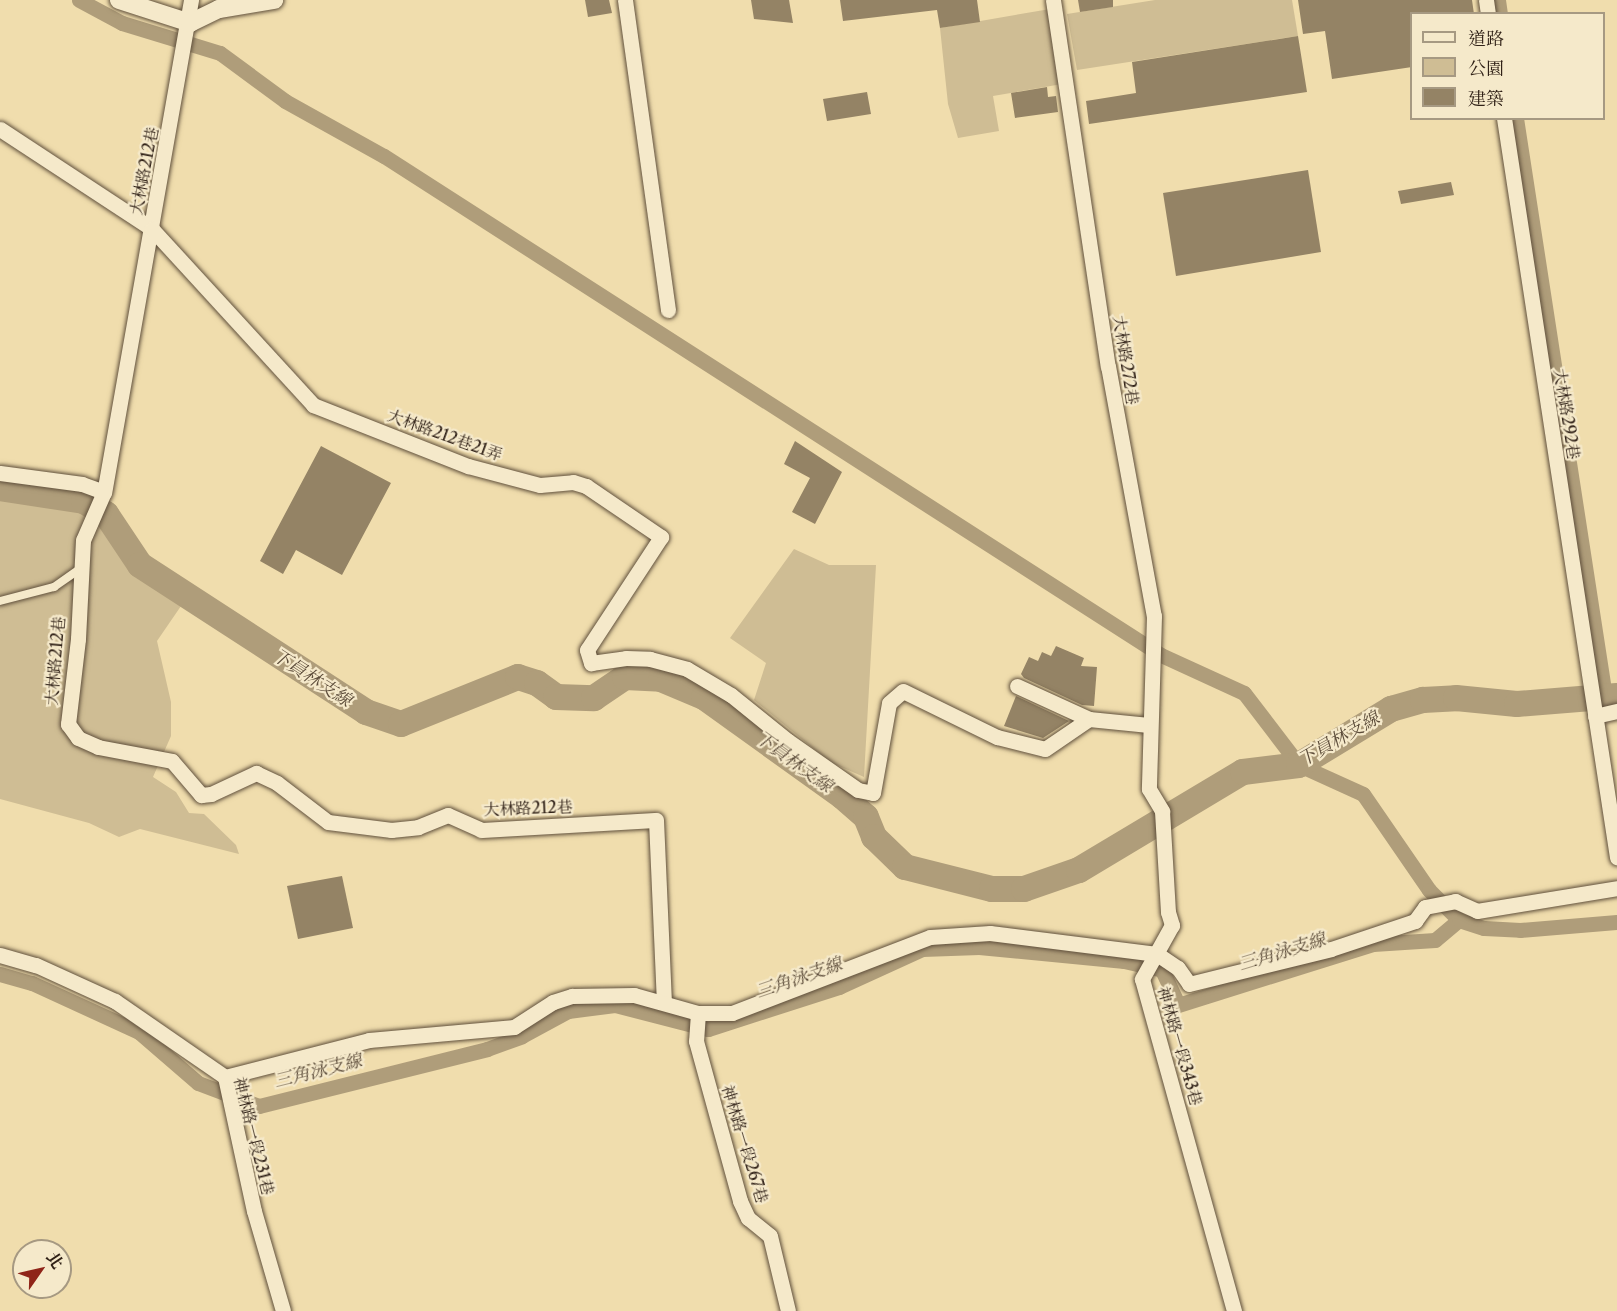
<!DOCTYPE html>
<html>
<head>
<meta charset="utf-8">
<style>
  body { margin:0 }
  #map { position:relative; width:1617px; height:1311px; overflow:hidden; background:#f0ddad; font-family:"Libre Caslon Text","Noto Serif TC",serif }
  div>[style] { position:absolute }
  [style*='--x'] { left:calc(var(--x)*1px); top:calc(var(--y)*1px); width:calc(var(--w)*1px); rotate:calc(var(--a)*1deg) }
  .green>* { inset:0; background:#cfbd94 }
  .canal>* { height:15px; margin:-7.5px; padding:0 7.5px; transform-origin:7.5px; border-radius:7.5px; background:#af9d7a }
  .river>* { height:26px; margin:-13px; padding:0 13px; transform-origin:13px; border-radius:13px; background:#af9d7a }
  .building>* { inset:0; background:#948365 }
  .roads { filter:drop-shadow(0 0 2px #60503c) drop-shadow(0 0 2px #60503c) }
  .service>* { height:8px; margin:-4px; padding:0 4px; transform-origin:4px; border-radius:4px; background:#f5e9ca }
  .minor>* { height:15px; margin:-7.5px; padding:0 7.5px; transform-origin:7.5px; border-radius:7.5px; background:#f5e9ca }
  .tertiary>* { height:18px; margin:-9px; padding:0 9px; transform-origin:9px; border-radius:9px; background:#f5e9ca }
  span { translate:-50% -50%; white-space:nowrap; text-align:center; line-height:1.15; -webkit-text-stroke:4.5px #f5e9ca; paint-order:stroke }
  .street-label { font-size:16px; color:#302117 }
  .water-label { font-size:18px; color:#5c4c3a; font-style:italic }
  .legend { position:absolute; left:1410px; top:12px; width:195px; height:108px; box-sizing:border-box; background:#f5e9ca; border:2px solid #a69982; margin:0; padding:8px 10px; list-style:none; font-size:18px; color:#302117 }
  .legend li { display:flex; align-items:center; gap:12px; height:30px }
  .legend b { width:30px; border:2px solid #a69982 }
  .north { position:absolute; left:12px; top:1239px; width:60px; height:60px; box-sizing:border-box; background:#f5e9ca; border:2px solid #a69982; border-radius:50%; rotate:56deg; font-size:16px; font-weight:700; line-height:24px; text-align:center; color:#302117 }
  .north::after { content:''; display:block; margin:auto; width:21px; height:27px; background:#8f2418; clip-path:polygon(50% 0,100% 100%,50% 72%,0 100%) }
</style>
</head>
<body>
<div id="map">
  <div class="green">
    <i style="clip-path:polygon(1155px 0,1292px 0,1298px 36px,1077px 70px,1067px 14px)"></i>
    <i style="clip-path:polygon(1050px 9px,1062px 84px,993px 96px,999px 131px,958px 138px,948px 104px,940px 28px)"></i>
    <i style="clip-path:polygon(0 495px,80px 509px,99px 521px,136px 568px,181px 606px,157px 641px,171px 702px,171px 736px,153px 777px,176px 792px,189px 813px,204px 814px,236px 845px,239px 854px,140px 829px,119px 837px,89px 823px,0 799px)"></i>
    <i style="clip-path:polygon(794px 549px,829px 565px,876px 565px,864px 777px,830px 762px,754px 700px,766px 663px,730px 638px)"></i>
  </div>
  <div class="canal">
    <i style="--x:79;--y:0;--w:49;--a:28.1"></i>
    <i style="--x:122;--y:23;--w:102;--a:17"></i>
    <i style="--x:220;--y:53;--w:81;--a:36.4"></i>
    <i style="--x:285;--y:101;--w:113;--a:29.1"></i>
    <i style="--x:384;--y:156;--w:923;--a:32.71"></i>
    <i style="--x:1161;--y:655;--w:91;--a:24.6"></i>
    <i style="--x:1244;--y:693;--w:91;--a:52.6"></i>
    <i style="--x:1299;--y:765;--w:70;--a:24.4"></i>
    <i style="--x:1363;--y:794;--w:116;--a:55.5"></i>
    <i style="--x:1429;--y:890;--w:42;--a:45"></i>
    <i style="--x:1498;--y:0;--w:14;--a:82"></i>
    <i style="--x:1516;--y:118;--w:585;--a:81.25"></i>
    <i style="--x:0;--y:974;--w:33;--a:16"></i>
    <i style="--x:32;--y:983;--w:118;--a:24.6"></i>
    <i style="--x:139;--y:1032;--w:78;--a:40.8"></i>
    <i style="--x:198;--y:1083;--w:65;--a:20.7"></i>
    <i style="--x:259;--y:1106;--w:235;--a:-14"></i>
    <i style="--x:487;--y:1049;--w:37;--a:-20"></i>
    <i style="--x:522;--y:1036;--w:52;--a:-28.5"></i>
    <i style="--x:568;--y:1011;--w:47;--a:-7.3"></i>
    <i style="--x:615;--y:1005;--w:96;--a:14.5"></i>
    <i style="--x:708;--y:1029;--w:138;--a:-17.8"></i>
    <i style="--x:839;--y:987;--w:91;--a:-24.6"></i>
    <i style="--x:922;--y:949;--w:57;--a:-2"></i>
    <i style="--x:979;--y:947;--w:146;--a:5.5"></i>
    <i style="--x:1124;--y:961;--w:39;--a:13"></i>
    <i style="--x:1162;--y:970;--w:38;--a:65"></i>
    <i style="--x:1178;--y:1005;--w:204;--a:-17.4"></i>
    <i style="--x:1373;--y:944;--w:62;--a:-3.7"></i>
    <i style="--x:1435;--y:940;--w:31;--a:-40"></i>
    <i style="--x:1459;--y:920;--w:26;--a:18"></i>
    <i style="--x:1484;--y:928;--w:36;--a:3"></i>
    <i style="--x:1520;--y:930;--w:97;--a:-4.7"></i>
  </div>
  <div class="river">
    <i style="--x:0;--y:488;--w:85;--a:8.8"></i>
    <i style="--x:84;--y:501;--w:26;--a:31"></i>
    <i style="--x:106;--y:514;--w:61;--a:56.3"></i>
    <i style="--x:140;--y:565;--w:270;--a:33"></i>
    <i style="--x:366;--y:712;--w:37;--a:19"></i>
    <i style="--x:401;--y:724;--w:126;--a:-21.9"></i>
    <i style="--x:518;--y:677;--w:20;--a:18"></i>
    <i style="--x:537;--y:683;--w:24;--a:36"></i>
    <i style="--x:556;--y:697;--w:38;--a:2"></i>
    <i style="--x:594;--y:698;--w:37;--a:-34"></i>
    <i style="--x:625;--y:677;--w:36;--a:3"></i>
    <i style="--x:661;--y:679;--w:47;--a:22.7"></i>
    <i style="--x:704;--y:697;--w:171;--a:35.7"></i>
    <i style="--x:843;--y:797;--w:30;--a:41"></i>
    <i style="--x:866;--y:817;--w:22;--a:68"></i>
    <i style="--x:874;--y:837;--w:43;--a:44.1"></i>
    <i style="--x:905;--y:867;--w:90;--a:14.2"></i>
    <i style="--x:992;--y:889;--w:32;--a:0"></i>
    <i style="--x:1024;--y:889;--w:58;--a:-19.1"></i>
    <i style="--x:1079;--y:870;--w:191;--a:-30.9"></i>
    <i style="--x:1243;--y:772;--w:56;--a:-7.1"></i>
    <i style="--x:1299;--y:765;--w:108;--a:-31.3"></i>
    <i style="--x:1391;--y:709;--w:33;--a:-16"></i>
    <i style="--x:1423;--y:700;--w:33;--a:-3"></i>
    <i style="--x:1456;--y:698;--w:61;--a:5.6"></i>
    <i style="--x:1517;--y:704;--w:100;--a:-4.6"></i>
  </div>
  <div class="building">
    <i style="clip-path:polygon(585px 0,609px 0,612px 13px,588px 17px)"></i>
    <i style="clip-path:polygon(751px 0,789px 0,793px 23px,754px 19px)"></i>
    <i style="clip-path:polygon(840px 0,977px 0,980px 22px,940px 28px,937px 10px,843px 21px)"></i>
    <i style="clip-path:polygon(1078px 0,1113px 0,1113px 7px,1080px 12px)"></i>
    <i style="clip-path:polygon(1298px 0,1472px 0,1474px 14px,1412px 14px,1412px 67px,1332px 79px,1325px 31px,1303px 34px)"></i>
    <i style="clip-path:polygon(1298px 36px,1307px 92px,1089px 124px,1086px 101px,1136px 93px,1132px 62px)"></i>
    <i style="clip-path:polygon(1047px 87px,1048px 97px,1056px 96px,1058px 112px,1015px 118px,1011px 93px)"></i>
    <i style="clip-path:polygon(867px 92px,871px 114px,827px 121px,823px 99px)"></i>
    <i style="clip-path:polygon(1308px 170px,1321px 252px,1176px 276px,1163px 193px)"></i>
    <i style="clip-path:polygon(1451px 182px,1454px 195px,1401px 204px,1398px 191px)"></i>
    <i style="clip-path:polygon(795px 441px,842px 472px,815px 524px,792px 512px,810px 478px,784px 464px)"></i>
    <i style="clip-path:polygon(321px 446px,391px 483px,342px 575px,296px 550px,283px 574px,260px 561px)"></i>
    <i style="clip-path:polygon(1056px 646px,1084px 658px,1081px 666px,1097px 667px,1094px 706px,1082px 705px,1024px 678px,1021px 674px,1029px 657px,1038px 661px,1042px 652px,1051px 656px)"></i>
    <i style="clip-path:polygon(1016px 696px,1069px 721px,1043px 738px,1004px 726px)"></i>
    <i style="clip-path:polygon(342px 876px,353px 928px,298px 939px,287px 886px)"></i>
  </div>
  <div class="roads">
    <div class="service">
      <i style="--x:0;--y:601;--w:56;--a:-14.5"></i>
      <i style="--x:54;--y:587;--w:32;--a:-35"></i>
    </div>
    <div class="minor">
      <i style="--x:191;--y:0;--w:500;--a:100"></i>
      <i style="--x:104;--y:492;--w:52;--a:113.6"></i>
      <i style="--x:83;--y:540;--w:99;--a:92.9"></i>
      <i style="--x:78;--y:639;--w:86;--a:96.7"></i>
      <i style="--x:68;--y:724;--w:17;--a:54"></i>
      <i style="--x:78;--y:738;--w:22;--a:24"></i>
      <i style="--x:98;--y:747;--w:75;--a:10.7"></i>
      <i style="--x:172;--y:761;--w:45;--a:49.5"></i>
      <i style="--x:201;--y:795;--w:10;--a:-6"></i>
      <i style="--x:211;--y:794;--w:50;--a:-25"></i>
      <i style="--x:256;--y:773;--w:23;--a:25"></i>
      <i style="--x:277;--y:783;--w:64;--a:37.4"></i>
      <i style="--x:328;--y:822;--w:64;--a:7.2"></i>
      <i style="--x:391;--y:830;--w:27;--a:-6"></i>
      <i style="--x:418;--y:827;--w:32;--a:-22"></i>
      <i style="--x:448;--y:815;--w:36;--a:24"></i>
      <i style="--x:481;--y:830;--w:175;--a:-3.3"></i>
      <i style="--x:656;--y:820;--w:181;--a:87.5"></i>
      <i style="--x:625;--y:0;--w:313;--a:82.1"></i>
      <i style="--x:1053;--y:0;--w:370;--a:81.5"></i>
      <i style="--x:1108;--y:366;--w:254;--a:79.6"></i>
      <i style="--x:1154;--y:616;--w:173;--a:91.7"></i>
      <i style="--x:1149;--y:789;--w:26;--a:59"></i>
      <i style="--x:1162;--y:811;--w:101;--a:86.6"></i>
      <i style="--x:1168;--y:912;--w:14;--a:73"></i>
      <i style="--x:1172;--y:925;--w:62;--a:119.1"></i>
      <i style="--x:1142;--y:979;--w:345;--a:74.5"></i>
      <i style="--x:1486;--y:0;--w:14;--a:82"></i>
      <i style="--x:1504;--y:118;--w:748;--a:81.31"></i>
      <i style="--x:0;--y:129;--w:182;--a:33.3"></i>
      <i style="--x:152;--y:229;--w:239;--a:47.5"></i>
      <i style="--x:313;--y:405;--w:167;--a:21.5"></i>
      <i style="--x:468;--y:466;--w:74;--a:14.8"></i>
      <i style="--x:540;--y:485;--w:33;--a:-5"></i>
      <i style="--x:573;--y:482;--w:14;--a:17"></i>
      <i style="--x:586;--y:486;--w:91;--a:34.2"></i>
      <i style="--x:661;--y:537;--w:135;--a:123.2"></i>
      <i style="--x:587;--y:650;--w:14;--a:73"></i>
      <i style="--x:591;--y:663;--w:35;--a:-8"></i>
      <i style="--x:626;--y:658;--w:24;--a:2"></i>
      <i style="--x:650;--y:659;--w:38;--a:15"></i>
      <i style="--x:687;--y:669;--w:51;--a:30.6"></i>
      <i style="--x:731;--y:695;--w:73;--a:38.9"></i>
      <i style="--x:788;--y:741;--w:85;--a:35"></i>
      <i style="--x:858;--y:790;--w:15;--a:11"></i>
      <i style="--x:873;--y:793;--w:91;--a:-79.9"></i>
      <i style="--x:889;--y:703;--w:18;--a:-41"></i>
      <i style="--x:903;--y:691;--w:105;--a:26.1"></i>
      <i style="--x:997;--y:737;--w:49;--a:14"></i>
      <i style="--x:1045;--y:749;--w:53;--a:-34.3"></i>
      <i style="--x:1089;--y:719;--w:60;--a:5.7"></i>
      <i style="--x:0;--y:473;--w:83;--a:7.6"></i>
      <i style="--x:82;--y:484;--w:23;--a:20"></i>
      <i style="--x:1017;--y:686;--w:79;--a:24.6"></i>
      <i style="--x:1595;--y:716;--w:23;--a:-13"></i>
      <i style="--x:0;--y:955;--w:37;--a:16"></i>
      <i style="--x:36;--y:965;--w:87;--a:24.5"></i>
      <i style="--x:115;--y:1001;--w:134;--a:34.6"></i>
      <i style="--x:225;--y:1077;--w:137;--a:77.8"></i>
      <i style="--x:254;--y:1211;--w:104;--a:73.8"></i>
      <i style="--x:698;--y:1013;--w:28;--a:94"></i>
      <i style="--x:696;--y:1041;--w:166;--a:74.6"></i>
      <i style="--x:740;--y:1201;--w:19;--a:65"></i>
      <i style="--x:748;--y:1218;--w:28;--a:39"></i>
      <i style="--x:770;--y:1236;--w:77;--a:76.5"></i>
      <i style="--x:225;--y:1077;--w:149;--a:-14.4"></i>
      <i style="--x:369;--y:1040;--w:146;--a:-5.1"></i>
      <i style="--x:514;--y:1027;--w:46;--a:-32.7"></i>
      <i style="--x:553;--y:1002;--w:20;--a:-18"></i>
      <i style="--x:572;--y:996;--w:62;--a:-0.9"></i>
      <i style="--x:634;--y:995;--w:66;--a:15.7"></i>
      <i style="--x:698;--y:1013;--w:34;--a:0"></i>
      <i style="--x:732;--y:1013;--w:212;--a:-21"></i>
      <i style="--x:930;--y:937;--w:60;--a:-3.8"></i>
      <i style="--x:990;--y:933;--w:168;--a:7.2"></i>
      <i style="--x:1157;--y:954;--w:25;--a:34"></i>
      <i style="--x:1178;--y:968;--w:19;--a:55"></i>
      <i style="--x:1189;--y:984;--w:146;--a:-13.8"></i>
      <i style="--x:1331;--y:949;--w:89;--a:-18.4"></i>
      <i style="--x:1415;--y:921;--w:17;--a:-54"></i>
      <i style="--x:1425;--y:907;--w:31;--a:-11"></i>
      <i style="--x:1455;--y:901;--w:24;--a:24"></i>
      <i style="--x:1477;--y:911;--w:142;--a:-9.3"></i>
    </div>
    <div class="tertiary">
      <i style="--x:119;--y:0;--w:75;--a:17.9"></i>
      <i style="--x:190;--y:23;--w:32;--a:-26"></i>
      <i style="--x:219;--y:9;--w:56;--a:-9.3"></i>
    </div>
  </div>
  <div class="street-label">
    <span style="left:144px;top:171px;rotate:-79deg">大林路212巷</span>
    <span style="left:1126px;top:360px;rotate:81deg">大林路272巷</span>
    <span style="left:1567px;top:414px;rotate:81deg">大林路292巷</span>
    <span style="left:445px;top:435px;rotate:20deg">大林路212巷21弄</span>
    <span style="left:55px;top:661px;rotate:-85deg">大林路212巷</span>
    <span style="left:528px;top:808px;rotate:-2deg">大林路212巷</span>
    <span style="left:1180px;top:1046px;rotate:74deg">神林路一段343巷</span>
    <span style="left:254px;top:1136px;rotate:76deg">神林路一段231巷</span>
    <span style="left:745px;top:1144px;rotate:73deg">神林路一段267巷</span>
  </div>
  <div class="water-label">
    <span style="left:312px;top:678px;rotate:33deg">下員林支線</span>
    <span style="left:1339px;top:739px;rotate:-30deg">下員林支線</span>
    <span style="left:794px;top:762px;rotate:36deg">下員林支線</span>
    <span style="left:1282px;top:952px;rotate:-17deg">三角泳支線</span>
    <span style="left:799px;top:978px;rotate:-19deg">三角泳支線</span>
    <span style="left:318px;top:1071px;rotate:-14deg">三角泳支線</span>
  </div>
  <ul class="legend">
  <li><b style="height:8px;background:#f5e9ca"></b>道路</li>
  <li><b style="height:16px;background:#cfbd94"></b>公園</li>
  <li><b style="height:16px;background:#948365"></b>建築</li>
  </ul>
  <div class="north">北</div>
</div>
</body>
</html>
